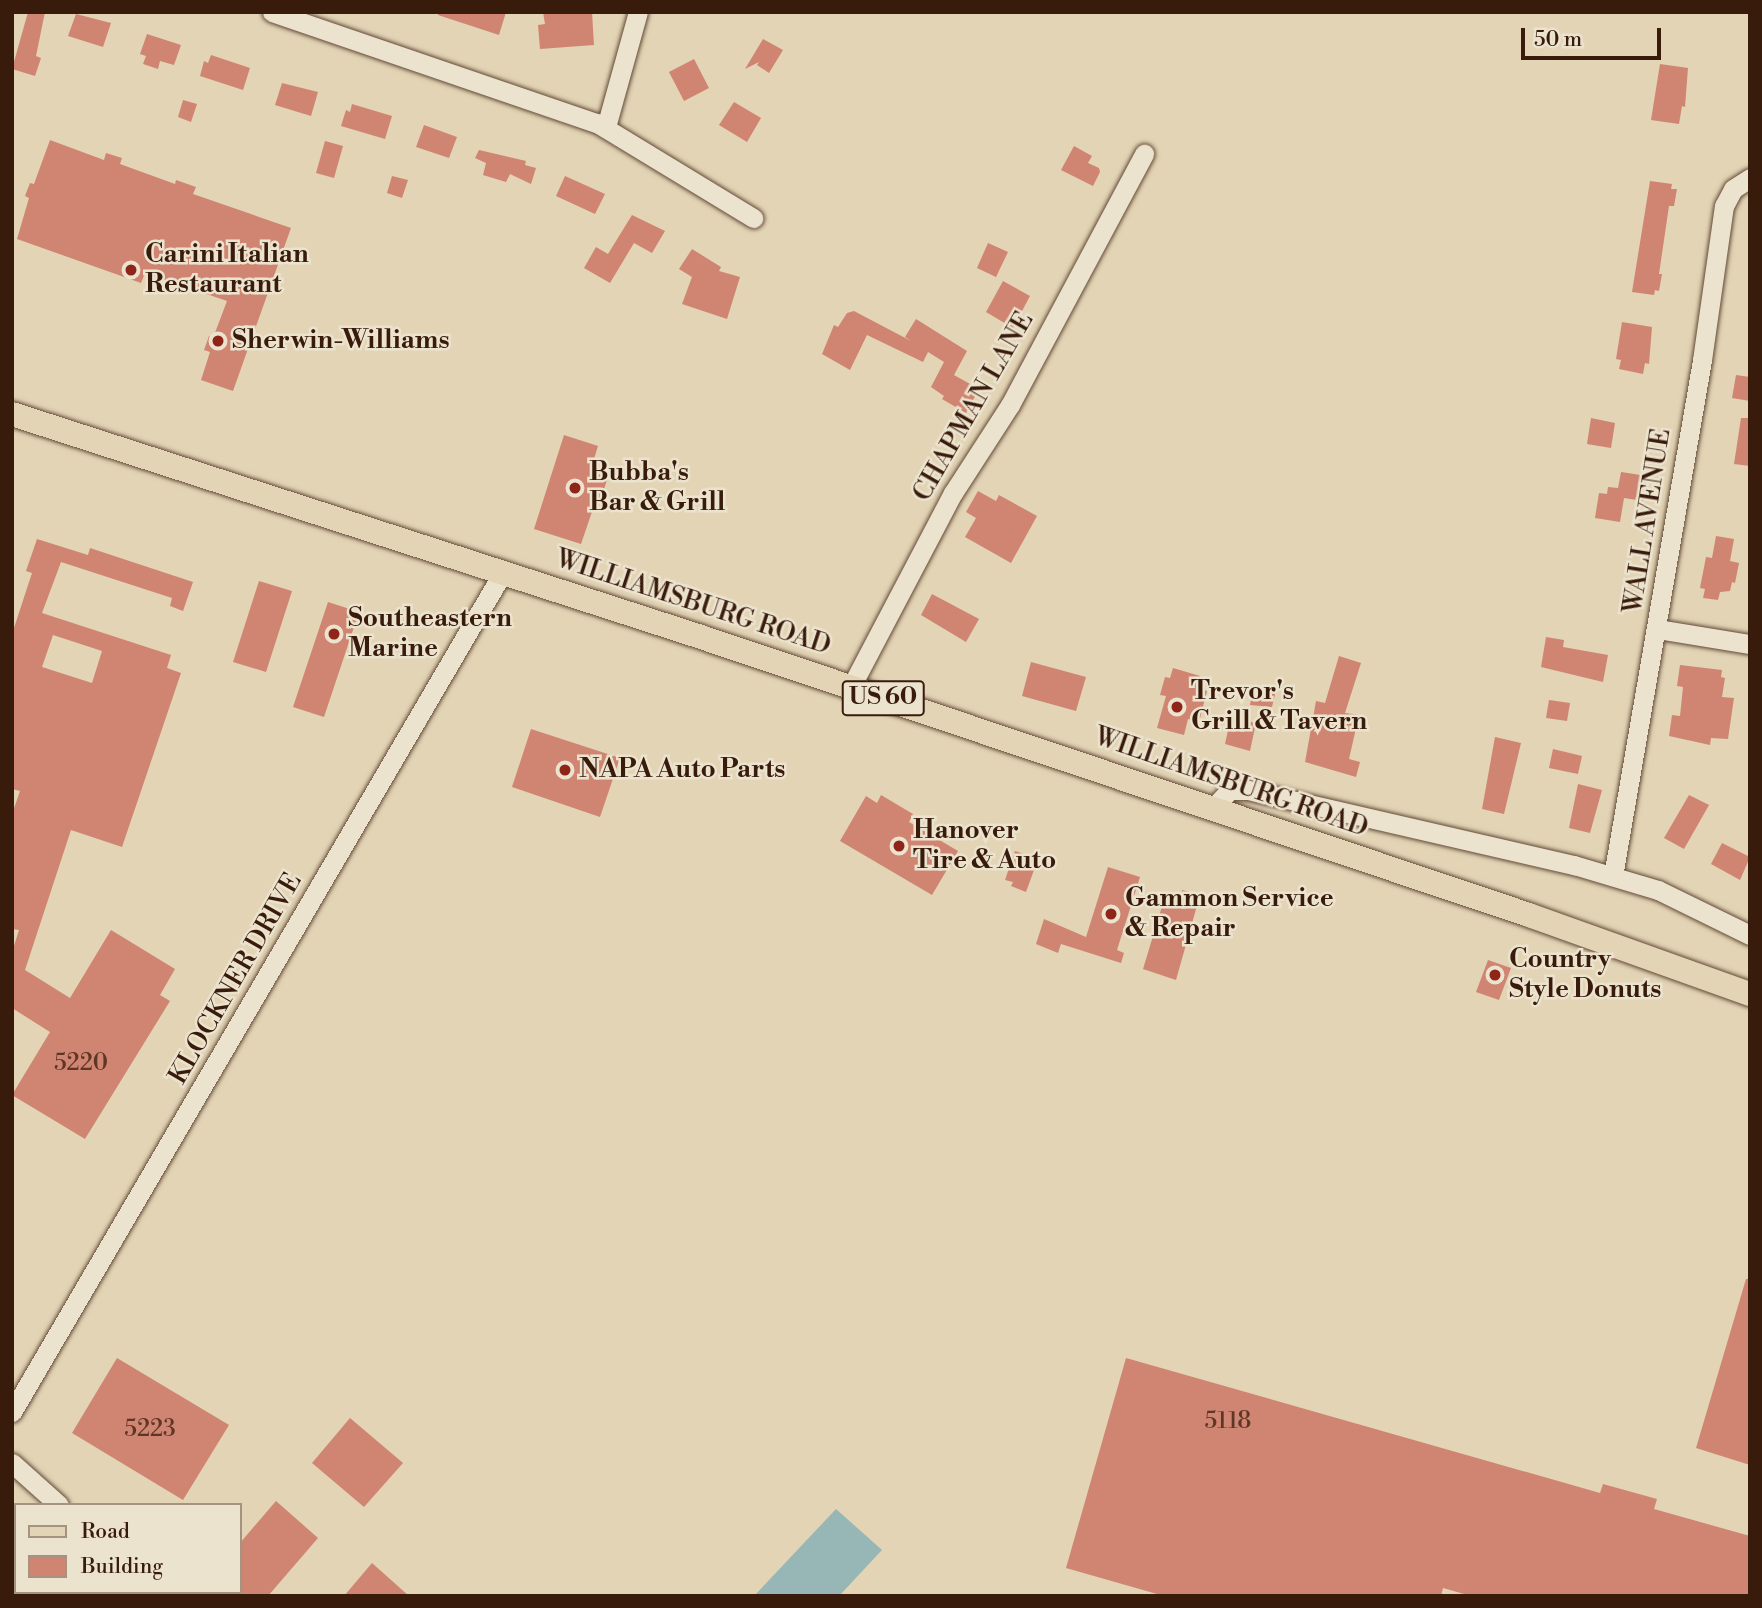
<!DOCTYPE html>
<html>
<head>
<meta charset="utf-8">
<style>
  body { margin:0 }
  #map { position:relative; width:1762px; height:1608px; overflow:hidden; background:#e2d4b5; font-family:"Libre Bodoni",serif }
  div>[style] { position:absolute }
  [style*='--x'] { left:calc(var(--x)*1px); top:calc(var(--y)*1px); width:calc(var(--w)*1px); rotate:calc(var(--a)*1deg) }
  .water>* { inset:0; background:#97b7b6 }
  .building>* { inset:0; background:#cf8571 }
  .roads { filter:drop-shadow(0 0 2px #634936) drop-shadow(0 0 2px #634936) }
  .minor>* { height:19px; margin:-9.5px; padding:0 9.5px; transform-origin:9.5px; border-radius:9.5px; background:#ece3cf }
  .major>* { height:24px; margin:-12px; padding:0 12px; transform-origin:12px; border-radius:12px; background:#e2d4b5 }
  .dots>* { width:19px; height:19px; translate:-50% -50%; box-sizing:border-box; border:4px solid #ece3cf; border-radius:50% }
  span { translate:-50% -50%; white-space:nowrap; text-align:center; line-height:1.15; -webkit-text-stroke:5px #ece3cf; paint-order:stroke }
  .number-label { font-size:23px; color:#5e3625 }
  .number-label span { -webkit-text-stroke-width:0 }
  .shield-label span { padding:2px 5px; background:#ece3cf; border:2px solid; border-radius:5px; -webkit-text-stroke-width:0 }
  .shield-label { font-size:24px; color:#391b0c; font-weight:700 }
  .poi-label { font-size:26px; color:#391b0c; font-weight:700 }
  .left { translate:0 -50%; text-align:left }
  .street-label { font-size:26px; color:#391b0c }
  .frame { position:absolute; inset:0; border:14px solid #391b0c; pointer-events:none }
  .legend { position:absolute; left:14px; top:1503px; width:228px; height:91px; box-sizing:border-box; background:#ece3cf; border:2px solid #a49381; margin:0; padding:9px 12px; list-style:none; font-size:21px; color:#391b0c }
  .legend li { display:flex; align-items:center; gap:14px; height:35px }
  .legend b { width:35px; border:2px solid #a49381 }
  .scale { position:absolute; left:1521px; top:28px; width:140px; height:32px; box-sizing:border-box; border:4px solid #391b0c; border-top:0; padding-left:9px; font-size:21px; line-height:24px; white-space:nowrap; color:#391b0c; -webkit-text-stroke:5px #ece3cf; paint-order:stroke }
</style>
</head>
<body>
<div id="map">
  <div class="water">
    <i style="clip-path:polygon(836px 1509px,882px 1550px,839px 1596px,754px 1596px)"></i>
  </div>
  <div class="building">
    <i style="clip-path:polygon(28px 12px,45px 12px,36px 56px,41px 58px,35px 76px,12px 69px)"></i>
    <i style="clip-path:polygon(439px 12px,506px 12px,499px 35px,438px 15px)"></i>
    <i style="clip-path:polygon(543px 12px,592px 12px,594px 45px,540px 49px,538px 25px,545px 24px)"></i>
    <i style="clip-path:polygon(76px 14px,111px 23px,103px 47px,68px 36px)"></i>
    <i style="clip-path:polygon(147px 34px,181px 45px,174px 65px,160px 61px,158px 69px,143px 64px,146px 56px,140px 54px)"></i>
    <i style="clip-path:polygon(763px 39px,783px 50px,769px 73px,757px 65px,759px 62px,745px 69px)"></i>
    <i style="clip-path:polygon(211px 55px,250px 68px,243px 90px,200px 76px,204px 61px,208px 63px)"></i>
    <i style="clip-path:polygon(694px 59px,709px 88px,684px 101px,669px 72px)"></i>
    <i style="clip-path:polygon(1660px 64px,1688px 68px,1685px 107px,1682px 106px,1679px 124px,1651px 120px)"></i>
    <i style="clip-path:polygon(282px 83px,318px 92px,311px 116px,275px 105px)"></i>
    <i style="clip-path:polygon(183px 100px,197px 104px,191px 122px,178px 117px)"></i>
    <i style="clip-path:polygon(734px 102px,761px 118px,747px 142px,719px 125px)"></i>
    <i style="clip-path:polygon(352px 104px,392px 116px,385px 139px,341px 126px,346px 110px,350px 112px)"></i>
    <i style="clip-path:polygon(424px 125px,457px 137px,449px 158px,416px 147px)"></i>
    <i style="clip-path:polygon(50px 140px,104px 160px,106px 153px,122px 158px,120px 164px,175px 184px,176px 180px,196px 187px,193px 194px,291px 228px,233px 391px,201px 380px,210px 352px,204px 350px,209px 336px,213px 338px,227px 301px,145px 273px,141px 283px,17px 239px,29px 198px,25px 196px,30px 183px,34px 184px)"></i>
    <i style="clip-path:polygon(325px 141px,343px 146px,334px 178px,316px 173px)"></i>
    <i style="clip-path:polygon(1074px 146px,1092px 156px,1088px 163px,1099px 168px,1100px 172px,1093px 186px,1061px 170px)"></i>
    <i style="clip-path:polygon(479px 150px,526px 161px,525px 165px,536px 168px,531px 184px,510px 174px,506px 182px,483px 175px,486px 163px,475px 158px)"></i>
    <i style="clip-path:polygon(392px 176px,408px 180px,402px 198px,387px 193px)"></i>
    <i style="clip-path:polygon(565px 176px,605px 194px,595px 214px,556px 196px)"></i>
    <i style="clip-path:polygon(1650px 181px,1672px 184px,1671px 189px,1677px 189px,1674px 206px,1669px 206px,1659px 274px,1662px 274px,1659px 291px,1655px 290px,1654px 295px,1632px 292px)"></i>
    <i style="clip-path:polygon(632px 215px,665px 231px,652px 253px,634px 243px,610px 283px,584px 268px,596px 247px,608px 254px)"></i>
    <i style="clip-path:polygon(988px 243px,1008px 252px,996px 277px,977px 268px)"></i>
    <i style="clip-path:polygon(692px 249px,721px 267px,719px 271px,740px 277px,727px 319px,682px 304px,692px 277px,679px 269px)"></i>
    <i style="clip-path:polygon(1003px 281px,1030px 296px,1013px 328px,986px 312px)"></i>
    <i style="clip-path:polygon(854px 311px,911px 341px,905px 337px,916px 319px,967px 351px,954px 375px,979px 389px,966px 413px,942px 399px,944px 396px,931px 387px,944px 362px,928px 352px,923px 362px,867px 335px,850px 370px,822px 354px,834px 325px,838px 327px,847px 313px)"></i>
    <i style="clip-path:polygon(1622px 322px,1652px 327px,1649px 364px,1645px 363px,1643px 374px,1619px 369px,1621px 360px,1616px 359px)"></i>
    <i style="clip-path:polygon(1736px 375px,1750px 377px,1750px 401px,1732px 398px)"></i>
    <i style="clip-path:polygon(1591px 418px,1615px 423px,1611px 448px,1587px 444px)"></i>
    <i style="clip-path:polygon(1741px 418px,1750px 418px,1750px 466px,1734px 464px)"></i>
    <i style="clip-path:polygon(564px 435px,598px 446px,590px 472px,608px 477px,600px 501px,596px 500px,581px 544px,534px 529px)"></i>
    <i style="clip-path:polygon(1621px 472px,1647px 476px,1643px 501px,1624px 498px,1620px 522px,1595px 518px,1599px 493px,1607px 494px,1608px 487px,1618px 488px)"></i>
    <i style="clip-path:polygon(978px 491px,996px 501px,999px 495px,1037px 516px,1011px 563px,965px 537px,976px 518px,966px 512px)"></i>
    <i style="clip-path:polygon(1716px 536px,1734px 539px,1730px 561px,1739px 563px,1735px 583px,1732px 582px,1730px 591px,1720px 592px,1718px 600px,1703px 598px,1705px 589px,1700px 588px,1706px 557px,1712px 558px)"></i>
    <i style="clip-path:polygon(evenodd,37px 539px,88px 555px,90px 548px,193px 582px,183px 611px,170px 606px,172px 598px,61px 562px,42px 613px,171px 655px,167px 668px,181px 673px,122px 847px,71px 830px,25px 970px,70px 998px,111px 930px,175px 969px,160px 995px,170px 1001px,85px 1139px,12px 1095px,50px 1032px,12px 1008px,12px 952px,19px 930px,12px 929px,12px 814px,20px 791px,12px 789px,12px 634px,32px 573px,26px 571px,37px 539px,53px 635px,102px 651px,92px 683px,42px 667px,53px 635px)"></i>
    <i style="clip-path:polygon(259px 581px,292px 591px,266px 672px,233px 662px)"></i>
    <i style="clip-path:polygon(932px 594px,979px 619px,966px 642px,921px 615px)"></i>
    <i style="clip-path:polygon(328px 602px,359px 612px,324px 717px,293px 707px)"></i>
    <i style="clip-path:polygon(1546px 637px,1564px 640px,1563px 647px,1608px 655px,1603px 682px,1541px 667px)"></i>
    <i style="clip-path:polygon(1339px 656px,1361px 663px,1345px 713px,1359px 715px,1349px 759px,1360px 762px,1356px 777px,1305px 762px,1316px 701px,1325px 703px)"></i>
    <i style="clip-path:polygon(1031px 662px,1086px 677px,1076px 711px,1022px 696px)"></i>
    <i style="clip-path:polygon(1680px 665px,1722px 670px,1721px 677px,1725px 678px,1722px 697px,1734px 698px,1728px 739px,1711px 738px,1710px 745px,1669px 736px,1672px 715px,1680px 716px,1683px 687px,1677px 686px)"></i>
    <i style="clip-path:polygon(1173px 668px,1200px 676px,1197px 688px,1207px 691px,1199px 722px,1188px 719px,1184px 735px,1157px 728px,1166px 696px,1160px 695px,1165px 677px,1170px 678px)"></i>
    <i style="clip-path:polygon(1254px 685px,1276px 690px,1272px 707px,1250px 705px)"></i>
    <i style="clip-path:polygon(1549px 700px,1570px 703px,1567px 721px,1546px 718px)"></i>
    <i style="clip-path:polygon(1231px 717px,1256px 723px,1250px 751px,1225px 744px)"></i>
    <i style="clip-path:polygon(531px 729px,620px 758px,600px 817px,512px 787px)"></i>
    <i style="clip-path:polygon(1495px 737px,1521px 743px,1504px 814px,1482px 809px)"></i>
    <i style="clip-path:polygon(1553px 749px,1582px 756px,1578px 774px,1549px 768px)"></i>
    <i style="clip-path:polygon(1578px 784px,1602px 790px,1590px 833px,1569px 828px)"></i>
    <i style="clip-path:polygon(881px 795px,913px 814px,909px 822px,958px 851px,932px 895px,840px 841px,866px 796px,877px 803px)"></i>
    <i style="clip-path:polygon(1689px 795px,1709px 805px,1684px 849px,1664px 838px)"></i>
    <i style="clip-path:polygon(1722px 843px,1750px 857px,1740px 880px,1711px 864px)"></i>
    <i style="clip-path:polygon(1015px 851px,1038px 859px,1026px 892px,1011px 886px,1013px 882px,1005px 880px)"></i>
    <i style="clip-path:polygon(1108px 867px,1140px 877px,1117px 950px,1124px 953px,1121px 963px,1061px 944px,1058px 953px,1036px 944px,1044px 919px,1086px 937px)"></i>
    <i style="clip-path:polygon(1182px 890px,1200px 895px,1176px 980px,1143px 969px,1163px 903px,1177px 907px)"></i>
    <i style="clip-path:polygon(1488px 960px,1511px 968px,1499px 1000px,1476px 992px)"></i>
    <i style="clip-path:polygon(1746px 1279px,1750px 1279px,1750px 1465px,1696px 1448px)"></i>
    <i style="clip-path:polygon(117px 1358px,229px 1425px,183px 1500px,72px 1433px)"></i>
    <i style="clip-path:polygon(1126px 1358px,1600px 1493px,1603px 1484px,1657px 1499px,1654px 1509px,1750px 1536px,1750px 1596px,1471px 1596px,1443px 1588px,1441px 1596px,1164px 1596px,1066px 1568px)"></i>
    <i style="clip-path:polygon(350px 1418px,403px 1463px,364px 1507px,312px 1463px)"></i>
    <i style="clip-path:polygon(276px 1501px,318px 1538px,268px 1596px,240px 1596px,240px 1543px)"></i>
    <i style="clip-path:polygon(372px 1563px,409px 1596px,344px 1596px)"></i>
  </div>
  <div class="roads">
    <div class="minor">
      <i style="--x:272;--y:12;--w:343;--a:18.9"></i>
      <i style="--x:597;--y:123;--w:183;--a:31.3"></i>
      <i style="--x:606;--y:127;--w:119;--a:-74.5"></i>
      <i style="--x:1657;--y:629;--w:94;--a:9.2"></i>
      <i style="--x:851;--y:687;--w:219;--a:-62.3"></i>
      <i style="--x:953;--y:493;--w:105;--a:-57.1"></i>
      <i style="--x:1010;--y:405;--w:285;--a:-61.9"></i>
      <i style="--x:1213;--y:808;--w:25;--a:-47"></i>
      <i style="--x:1230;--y:790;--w:18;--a:0"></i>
      <i style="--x:1248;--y:790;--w:335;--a:13"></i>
      <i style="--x:1574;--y:865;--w:88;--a:16.6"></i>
      <i style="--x:1658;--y:890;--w:102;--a:26.1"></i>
      <i style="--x:1613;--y:876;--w:524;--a:-80.21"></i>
      <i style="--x:1702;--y:360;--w:156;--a:-81.9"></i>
      <i style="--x:1724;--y:206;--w:19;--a:-62"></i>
      <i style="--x:1733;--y:189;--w:20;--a:-33"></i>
      <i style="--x:12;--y:1412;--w:973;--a:-59.69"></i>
      <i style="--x:12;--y:1463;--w:63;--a:41.8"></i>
      <i style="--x:157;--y:1592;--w:6;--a:45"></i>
    </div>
    <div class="major">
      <i style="--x:12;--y:414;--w:724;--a:17.93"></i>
      <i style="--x:701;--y:637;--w:873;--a:18.56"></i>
      <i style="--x:1529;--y:915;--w:235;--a:19.7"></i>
    </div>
  </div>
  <div class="dots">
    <i style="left:131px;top:270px;background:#8f2418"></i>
    <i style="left:218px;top:341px;background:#8f2418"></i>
    <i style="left:575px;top:488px;background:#8f2418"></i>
    <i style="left:334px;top:634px;background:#8f2418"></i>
    <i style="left:1177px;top:707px;background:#8f2418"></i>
    <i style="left:565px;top:770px;background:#8f2418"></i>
    <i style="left:899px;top:846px;background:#8f2418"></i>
    <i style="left:1111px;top:914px;background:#8f2418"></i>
    <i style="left:1495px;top:975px;background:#8f2418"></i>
  </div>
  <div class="number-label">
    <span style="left:81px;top:1063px">5220</span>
    <span style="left:1228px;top:1421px">5118</span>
    <span style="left:150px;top:1429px">5223</span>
  </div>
  <div class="shield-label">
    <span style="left:883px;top:698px">US 60</span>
  </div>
  <div class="poi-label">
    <span class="left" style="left:145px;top:270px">Carini Italian<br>Restaurant</span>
    <span class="left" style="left:232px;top:341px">Sherwin-Williams</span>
    <span class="left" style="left:589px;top:488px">Bubba's<br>Bar &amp; Grill</span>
    <span class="left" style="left:348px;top:634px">Southeastern<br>Marine</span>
    <span class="left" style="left:1191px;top:707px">Trevor's<br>Grill &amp; Tavern</span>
    <span class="left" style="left:579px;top:770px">NAPA Auto Parts</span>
    <span class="left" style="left:913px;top:846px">Hanover<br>Tire &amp; Auto</span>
    <span class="left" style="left:1125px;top:914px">Gammon Service<br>&amp; Repair</span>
    <span class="left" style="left:1509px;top:975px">Country<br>Style Donuts</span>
  </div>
  <div class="street-label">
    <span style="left:974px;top:407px;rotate:-60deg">CHAPMAN LANE</span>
    <span style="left:1648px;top:521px;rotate:-81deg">WALL AVENUE</span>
    <span style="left:693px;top:603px;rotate:18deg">WILLIAMSBURG ROAD</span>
    <span style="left:1231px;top:783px;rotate:19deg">WILLIAMSBURG ROAD</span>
    <span style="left:236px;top:979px;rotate:-60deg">KLOCKNER DRIVE</span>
  </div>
  <div class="frame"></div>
  <ul class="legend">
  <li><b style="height:9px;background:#e2d4b5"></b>Road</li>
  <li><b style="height:19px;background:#cf8571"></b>Building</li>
  </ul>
  <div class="scale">50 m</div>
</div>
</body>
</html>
